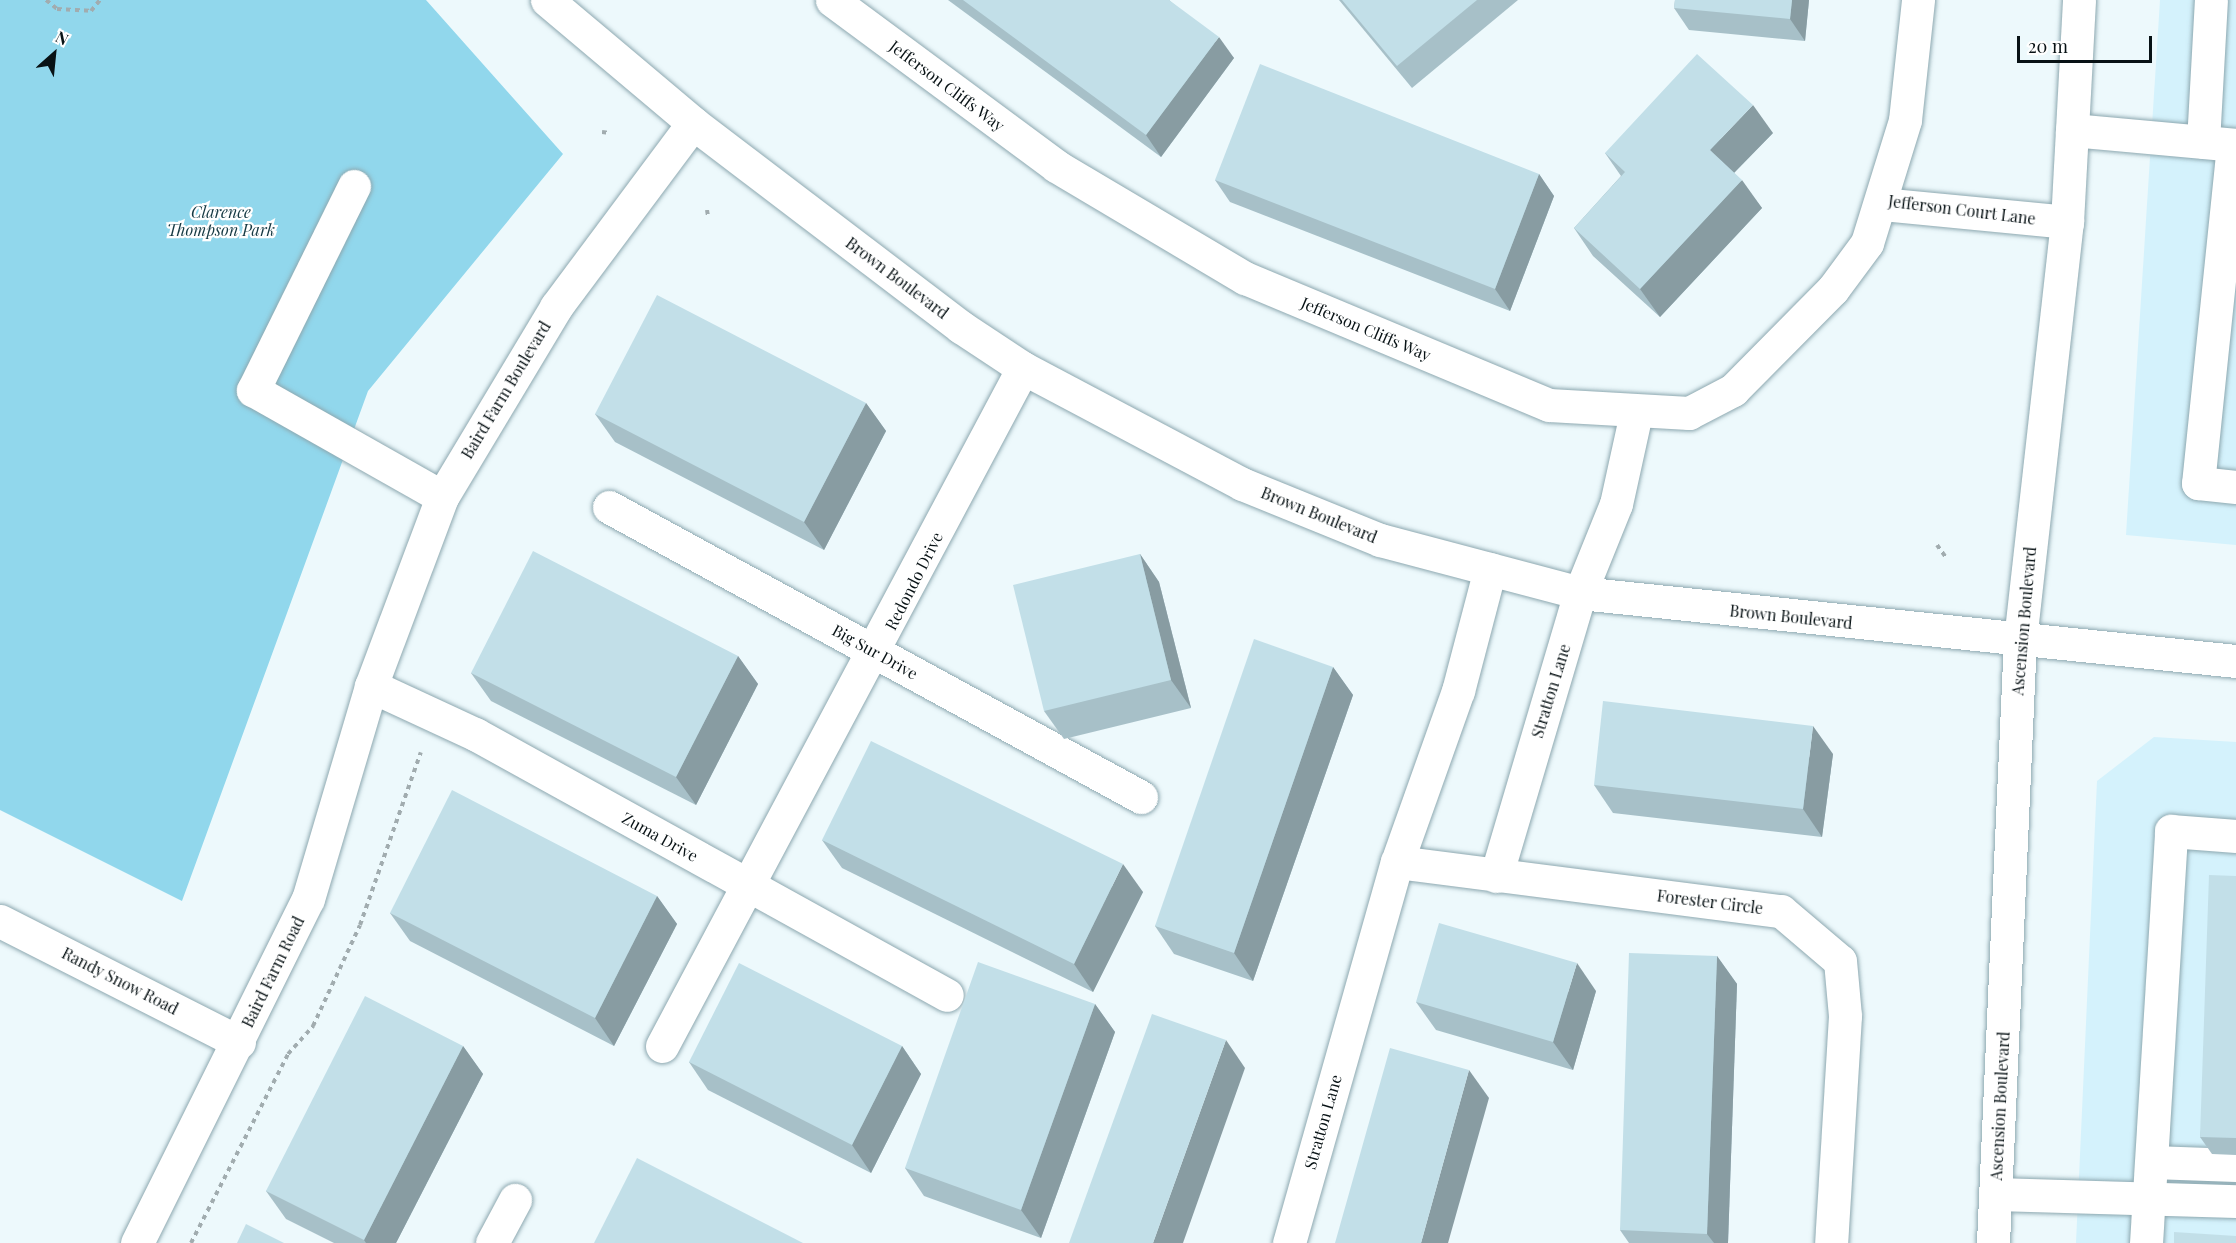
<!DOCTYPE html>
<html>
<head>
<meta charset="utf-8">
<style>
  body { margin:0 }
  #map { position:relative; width:2236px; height:1243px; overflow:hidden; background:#edf9fc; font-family:"Playfair Display",serif }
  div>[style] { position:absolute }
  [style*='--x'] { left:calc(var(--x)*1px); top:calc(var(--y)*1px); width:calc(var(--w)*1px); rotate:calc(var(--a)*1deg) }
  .built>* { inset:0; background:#d4f2fc }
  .green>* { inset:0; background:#91d7ec }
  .path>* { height:4px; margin-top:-2px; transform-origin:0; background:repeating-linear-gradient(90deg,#a1acaf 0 4.5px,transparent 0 9px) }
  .roads { filter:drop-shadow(0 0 2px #8da8b0) drop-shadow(0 0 2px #8da8b0) }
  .minor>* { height:33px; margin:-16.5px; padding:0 16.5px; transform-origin:16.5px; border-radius:16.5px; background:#fff }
  .wall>* { inset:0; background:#a7c0c8 }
  .shaded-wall>* { inset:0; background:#889ca2 }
  .building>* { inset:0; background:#c2dfe8 }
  span { translate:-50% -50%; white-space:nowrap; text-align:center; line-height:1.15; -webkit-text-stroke:4.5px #fff; paint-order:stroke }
  .street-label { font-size:16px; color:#081215 }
  .park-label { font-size:16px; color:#153943; font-style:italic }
  .north { position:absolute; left:24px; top:24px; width:60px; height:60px; -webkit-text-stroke:4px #fff; paint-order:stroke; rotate:27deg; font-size:16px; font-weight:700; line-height:24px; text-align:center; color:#081215 }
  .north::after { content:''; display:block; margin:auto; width:21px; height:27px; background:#081215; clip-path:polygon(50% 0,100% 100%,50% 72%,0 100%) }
  .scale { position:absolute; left:2017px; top:36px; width:135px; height:27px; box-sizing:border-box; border:3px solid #081215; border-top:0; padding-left:8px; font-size:18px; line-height:21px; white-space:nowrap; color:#081215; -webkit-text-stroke:4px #fff; paint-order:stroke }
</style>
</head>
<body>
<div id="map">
  <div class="built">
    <i style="clip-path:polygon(2160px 0,2236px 0,2236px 545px,2126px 535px)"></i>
    <i style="clip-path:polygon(2154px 737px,2236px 742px,2236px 1243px,2076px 1243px,2097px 781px)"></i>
  </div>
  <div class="green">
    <i style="clip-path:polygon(0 0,426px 0,563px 154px,368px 391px,182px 901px,0 810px)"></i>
  </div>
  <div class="path">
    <i style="--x:46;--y:0;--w:14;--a:39"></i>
    <i style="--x:57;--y:9;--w:34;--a:3"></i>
    <i style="--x:91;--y:11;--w:14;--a:-51"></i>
    <i style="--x:602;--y:132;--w:8;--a:7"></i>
    <i style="--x:707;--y:210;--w:6;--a:81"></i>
    <i style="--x:1937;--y:545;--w:14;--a:54"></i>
    <i style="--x:191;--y:1243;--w:212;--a:-62.8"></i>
    <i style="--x:288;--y:1054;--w:38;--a:-48"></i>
    <i style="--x:313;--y:1026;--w:111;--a:-65"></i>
    <i style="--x:360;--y:925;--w:183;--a:-70.6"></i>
  </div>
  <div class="roads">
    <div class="minor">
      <i style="--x:547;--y:0;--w:191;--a:40.1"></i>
      <i style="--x:693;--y:123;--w:337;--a:37.3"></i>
      <i style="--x:961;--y:327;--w:74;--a:33.5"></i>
      <i style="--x:1023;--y:368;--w:248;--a:27.9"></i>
      <i style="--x:1242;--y:484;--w:149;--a:22.1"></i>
      <i style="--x:1380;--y:540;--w:207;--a:14.8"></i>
      <i style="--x:1580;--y:593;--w:660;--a:5.92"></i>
      <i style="--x:832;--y:0;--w:279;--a:36.5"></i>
      <i style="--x:1056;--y:166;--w:220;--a:30.7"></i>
      <i style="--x:1245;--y:278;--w:329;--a:22.7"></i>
      <i style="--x:1549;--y:405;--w:140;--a:3.3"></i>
      <i style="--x:1689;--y:413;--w:50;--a:-27.6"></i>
      <i style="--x:1733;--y:390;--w:142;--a:-45.3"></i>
      <i style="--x:1833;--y:289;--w:57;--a:-53.5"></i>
      <i style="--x:1867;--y:243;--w:129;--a:-72.8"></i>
      <i style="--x:1905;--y:120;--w:121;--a:-83.8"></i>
      <i style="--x:2072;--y:130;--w:165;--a:5.2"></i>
      <i style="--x:2203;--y:142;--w:142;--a:-86.8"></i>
      <i style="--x:2233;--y:145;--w:340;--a:95.9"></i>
      <i style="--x:2198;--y:483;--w:38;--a:6"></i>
      <i style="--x:354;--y:186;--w:228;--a:116.3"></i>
      <i style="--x:253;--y:390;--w:217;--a:29.5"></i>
      <i style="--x:1881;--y:204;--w:187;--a:5.5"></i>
      <i style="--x:609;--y:507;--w:606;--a:28.6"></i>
      <i style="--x:371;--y:686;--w:115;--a:24.8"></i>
      <i style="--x:475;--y:734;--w:539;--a:28.94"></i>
      <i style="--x:1397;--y:862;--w:387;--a:7.3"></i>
      <i style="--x:1781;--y:911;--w:77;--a:40.3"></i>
      <i style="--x:1840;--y:961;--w:55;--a:84.8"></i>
      <i style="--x:1845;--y:1016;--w:227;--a:93.5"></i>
      <i style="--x:1496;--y:876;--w:295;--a:-73.5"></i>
      <i style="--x:1580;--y:593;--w:96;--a:-68"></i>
      <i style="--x:1616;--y:504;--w:93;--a:-77.6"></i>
      <i style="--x:0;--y:921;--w:268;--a:26.9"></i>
      <i style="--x:662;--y:1046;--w:768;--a:-61.97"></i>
      <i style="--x:2152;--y:1162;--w:84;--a:2"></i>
      <i style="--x:1996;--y:1194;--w:240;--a:1.7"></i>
      <i style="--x:137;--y:1243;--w:384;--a:-63.6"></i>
      <i style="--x:308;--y:899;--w:222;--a:-73.5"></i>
      <i style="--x:371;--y:686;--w:202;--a:-69.4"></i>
      <i style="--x:442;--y:497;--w:222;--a:-59"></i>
      <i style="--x:556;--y:307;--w:229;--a:-53.3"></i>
      <i style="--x:492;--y:1243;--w:49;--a:-61.9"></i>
      <i style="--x:1289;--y:1243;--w:396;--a:-74.2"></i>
      <i style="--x:1397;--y:862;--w:182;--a:-70.4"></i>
      <i style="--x:1458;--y:691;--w:126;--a:-75.3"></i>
      <i style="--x:1993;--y:1243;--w:604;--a:-87.44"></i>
      <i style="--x:2020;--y:640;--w:421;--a:-83.6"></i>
      <i style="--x:2067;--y:222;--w:222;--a:-86.9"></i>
      <i style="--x:2146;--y:1243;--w:413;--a:-86.5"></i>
      <i style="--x:2171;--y:831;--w:65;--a:4.4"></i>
    </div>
  </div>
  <div class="wall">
    <i style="clip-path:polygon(948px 0,1169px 0,1234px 58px,1161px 157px)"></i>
    <i style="clip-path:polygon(1339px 0,1518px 0,1412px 88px)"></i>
    <i style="clip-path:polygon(1675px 0,1809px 0,1805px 41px,1689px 30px,1674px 8px)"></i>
    <i style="clip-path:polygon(1773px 133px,1734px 173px,1762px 208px,1660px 317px,1593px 256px,1574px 228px,1621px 176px,1605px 153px)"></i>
    <i style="clip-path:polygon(1539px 174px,1554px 196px,1510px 311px,1230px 202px,1215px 180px)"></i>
    <i style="clip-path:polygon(866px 403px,886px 431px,824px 550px,615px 442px,595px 414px)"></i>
    <i style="clip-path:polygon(1140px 554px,1159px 582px,1191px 708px,1064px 739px,1044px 711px)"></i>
    <i style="clip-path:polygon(738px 656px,758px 684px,696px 805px,491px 701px,471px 673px)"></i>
    <i style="clip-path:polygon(1333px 667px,1353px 695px,1253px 981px,1174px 954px,1155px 926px)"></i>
    <i style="clip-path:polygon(1833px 754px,1822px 837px,1613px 813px,1594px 785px)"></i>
    <i style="clip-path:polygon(822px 840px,1143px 892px,1093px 992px,842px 868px)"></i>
    <i style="clip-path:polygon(2236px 876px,2236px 1155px,2212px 1154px,2200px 1137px)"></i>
    <i style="clip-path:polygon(657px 896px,677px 924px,614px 1046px,410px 941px,390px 913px)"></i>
    <i style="clip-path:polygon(1717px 956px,1737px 984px,1728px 1243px,1629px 1243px,1620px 1230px)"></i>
    <i style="clip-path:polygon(1596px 991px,1573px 1070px,1436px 1030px,1416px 1002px)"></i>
    <i style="clip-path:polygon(1095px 1004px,1115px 1032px,1041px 1238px,924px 1196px,905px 1168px)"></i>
    <i style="clip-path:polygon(463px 1046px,483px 1074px,396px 1243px,334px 1243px,286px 1219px,266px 1191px)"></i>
    <i style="clip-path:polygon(902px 1046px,921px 1074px,871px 1173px,708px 1090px,689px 1062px)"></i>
  </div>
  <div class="shaded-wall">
    <i style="clip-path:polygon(1792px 0,1809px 0,1805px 41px,1790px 19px)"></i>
    <i style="clip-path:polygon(1219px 37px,1234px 58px,1161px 157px,1146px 135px)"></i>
    <i style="clip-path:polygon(1753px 105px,1773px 133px,1729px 178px,1710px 150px)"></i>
    <i style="clip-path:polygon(1539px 174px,1554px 196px,1510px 311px,1495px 289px)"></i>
    <i style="clip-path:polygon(1742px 180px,1762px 208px,1660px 317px,1640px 289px)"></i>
    <i style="clip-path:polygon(866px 403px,886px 431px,824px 550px,804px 522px)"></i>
    <i style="clip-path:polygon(1140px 554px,1159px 582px,1191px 708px,1171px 680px)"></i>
    <i style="clip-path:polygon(738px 656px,758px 684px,696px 805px,676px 777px)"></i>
    <i style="clip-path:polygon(1333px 667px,1353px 695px,1253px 981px,1234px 953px)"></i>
    <i style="clip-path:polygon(1813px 726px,1833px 754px,1822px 837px,1803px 809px)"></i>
    <i style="clip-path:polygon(1123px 864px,1143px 892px,1093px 992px,1074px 964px)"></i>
    <i style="clip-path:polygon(657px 896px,677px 924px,614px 1046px,595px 1018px)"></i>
    <i style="clip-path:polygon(1717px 956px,1737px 984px,1728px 1243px,1714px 1243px,1707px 1234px)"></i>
    <i style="clip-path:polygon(1577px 963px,1596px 991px,1573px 1070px,1553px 1042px)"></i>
    <i style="clip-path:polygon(1095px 1004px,1115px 1032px,1041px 1238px,1021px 1210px)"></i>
    <i style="clip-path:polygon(1226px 1040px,1245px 1068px,1183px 1243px,1153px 1243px)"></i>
    <i style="clip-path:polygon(463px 1046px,483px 1074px,396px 1243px,366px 1243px,364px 1240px)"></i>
    <i style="clip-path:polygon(902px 1046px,921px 1074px,871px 1173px,852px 1145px)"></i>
    <i style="clip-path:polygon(1469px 1070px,1489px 1098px,1448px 1243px,1421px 1243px)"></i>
  </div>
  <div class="building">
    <i style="clip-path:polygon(963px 0,1169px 0,1219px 37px,1146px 135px)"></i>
    <i style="clip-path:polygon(1342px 0,1477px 0,1397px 66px)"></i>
    <i style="clip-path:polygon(1675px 0,1792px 0,1790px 19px,1674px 8px)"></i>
    <i style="clip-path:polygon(1697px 54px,1753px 105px,1710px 150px,1742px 180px,1640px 289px,1574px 228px,1625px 172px,1605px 153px)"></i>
    <i style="clip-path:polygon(1260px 64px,1539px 174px,1495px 289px,1215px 180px)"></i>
    <i style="clip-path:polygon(657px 295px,866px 403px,804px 522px,595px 414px)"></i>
    <i style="clip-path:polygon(533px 551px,738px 656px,676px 777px,471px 673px)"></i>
    <i style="clip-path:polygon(1140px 554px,1171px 680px,1044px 711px,1013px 585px)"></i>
    <i style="clip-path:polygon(1254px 639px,1333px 667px,1234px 953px,1155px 926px)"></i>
    <i style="clip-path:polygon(1603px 701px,1813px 726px,1803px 809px,1594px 785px)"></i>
    <i style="clip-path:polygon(871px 741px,1123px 864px,1074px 964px,822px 840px)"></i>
    <i style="clip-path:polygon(452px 790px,657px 896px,595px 1018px,390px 913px)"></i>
    <i style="clip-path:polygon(2209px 875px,2236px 876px,2236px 1138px,2200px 1137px)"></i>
    <i style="clip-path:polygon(1439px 923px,1577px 963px,1553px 1042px,1416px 1002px)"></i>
    <i style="clip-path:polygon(1629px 953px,1717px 956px,1707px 1234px,1620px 1230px)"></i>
    <i style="clip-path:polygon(978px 962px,1095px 1004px,1021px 1210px,905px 1168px)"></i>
    <i style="clip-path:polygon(739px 963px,902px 1046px,852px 1145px,689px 1062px)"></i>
    <i style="clip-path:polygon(365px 996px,463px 1046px,364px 1240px,266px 1191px)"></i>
    <i style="clip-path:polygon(1152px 1014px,1226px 1040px,1153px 1243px,1069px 1243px)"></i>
    <i style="clip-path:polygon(1390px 1048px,1469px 1070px,1421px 1243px,1335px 1243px)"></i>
    <i style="clip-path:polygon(637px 1158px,803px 1243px,594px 1243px)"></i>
    <i style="clip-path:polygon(246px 1224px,284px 1243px,237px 1243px)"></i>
    <i style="clip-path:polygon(2174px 1232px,2236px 1236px,2236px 1243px,2174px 1243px)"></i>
  </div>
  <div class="street-label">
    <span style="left:947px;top:86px;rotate:37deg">Jefferson Cliffs Way</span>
    <span style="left:1962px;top:210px;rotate:7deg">Jefferson Court Lane</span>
    <span style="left:897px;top:278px;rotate:37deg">Brown Boulevard</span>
    <span style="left:1366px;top:329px;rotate:23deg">Jefferson Cliffs Way</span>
    <span style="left:506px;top:390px;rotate:-59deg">Baird Farm Boulevard</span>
    <span style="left:1319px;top:515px;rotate:22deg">Brown Boulevard</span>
    <span style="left:914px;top:581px;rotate:-63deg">Redondo Drive</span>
    <span style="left:1791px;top:617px;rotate:6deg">Brown Boulevard</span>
    <span style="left:2024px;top:621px;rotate:-85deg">Ascension Boulevard</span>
    <span style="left:875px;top:652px;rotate:29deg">Big Sur Drive</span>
    <span style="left:1551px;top:691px;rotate:-73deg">Stratton Lane</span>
    <span style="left:660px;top:837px;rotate:29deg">Zuma Drive</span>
    <span style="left:1710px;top:902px;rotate:7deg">Forester Circle</span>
    <span style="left:273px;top:972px;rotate:-64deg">Baird Farm Road</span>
    <span style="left:120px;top:981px;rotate:27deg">Randy Snow Road</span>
    <span style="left:2000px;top:1106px;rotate:-87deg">Ascension Boulevard</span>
    <span style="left:1323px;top:1122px;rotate:-74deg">Stratton Lane</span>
  </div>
  <div class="park-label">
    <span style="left:221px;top:221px">Clarence<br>Thompson Park</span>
  </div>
  <div class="north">N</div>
  <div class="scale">20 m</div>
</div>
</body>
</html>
